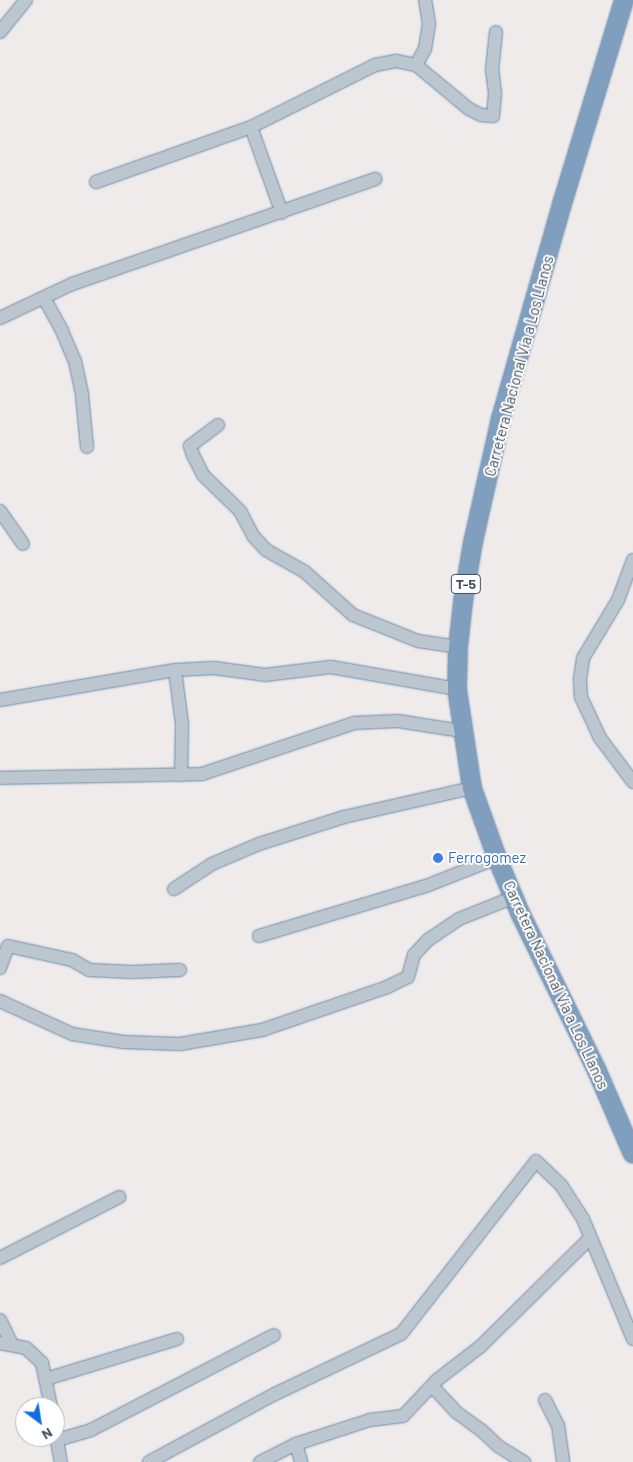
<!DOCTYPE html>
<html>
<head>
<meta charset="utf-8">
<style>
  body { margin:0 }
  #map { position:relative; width:633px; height:1462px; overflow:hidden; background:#efebeb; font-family:Barlow,sans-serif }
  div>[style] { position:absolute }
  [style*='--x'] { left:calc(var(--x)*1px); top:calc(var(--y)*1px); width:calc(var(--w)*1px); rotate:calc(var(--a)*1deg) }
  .roads { filter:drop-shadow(0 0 1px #6b89aa) drop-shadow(0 0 1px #6b89aa) }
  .minor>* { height:12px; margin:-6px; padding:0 6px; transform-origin:6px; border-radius:6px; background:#bbc6cf }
  .highway>* { height:18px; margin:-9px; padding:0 9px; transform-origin:9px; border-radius:9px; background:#809ebe }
  .dots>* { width:14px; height:14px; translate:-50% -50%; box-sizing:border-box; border:2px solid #fff; border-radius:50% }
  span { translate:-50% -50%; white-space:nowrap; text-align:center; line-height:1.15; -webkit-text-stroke:4px #fff; paint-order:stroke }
  .shield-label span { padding:1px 4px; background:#fff; border:1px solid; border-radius:4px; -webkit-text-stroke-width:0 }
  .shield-label { font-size:14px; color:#434f5a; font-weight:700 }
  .street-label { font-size:15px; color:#434f5a }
  .shop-label { font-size:15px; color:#366cbe }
  .left { translate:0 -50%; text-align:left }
  .north { position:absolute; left:15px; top:1397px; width:50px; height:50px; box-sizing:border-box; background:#fff; border:1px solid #b4b9bd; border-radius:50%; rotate:149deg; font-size:14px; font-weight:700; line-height:20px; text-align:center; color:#434f5a }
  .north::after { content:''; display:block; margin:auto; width:18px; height:22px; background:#0f6ee4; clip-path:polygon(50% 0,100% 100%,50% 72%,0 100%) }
</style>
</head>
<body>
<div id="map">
  <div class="roads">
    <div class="minor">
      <i style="--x:0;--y:32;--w:41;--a:-50.9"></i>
      <i style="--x:416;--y:65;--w:18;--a:-61"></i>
      <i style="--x:425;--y:49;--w:25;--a:-81"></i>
      <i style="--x:429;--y:24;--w:24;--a:-99"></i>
      <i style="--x:251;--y:127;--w:91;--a:70.2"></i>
      <i style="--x:96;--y:182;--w:164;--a:-19.5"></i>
      <i style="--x:251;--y:127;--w:139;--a:-26.6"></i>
      <i style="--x:375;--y:65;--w:21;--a:-11"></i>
      <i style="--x:396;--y:61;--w:20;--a:11"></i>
      <i style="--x:416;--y:65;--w:69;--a:39.7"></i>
      <i style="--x:469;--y:109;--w:13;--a:27"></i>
      <i style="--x:481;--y:115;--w:12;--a:5"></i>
      <i style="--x:493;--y:116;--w:23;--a:-85"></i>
      <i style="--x:495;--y:93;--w:23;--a:-97"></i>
      <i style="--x:492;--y:70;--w:38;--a:-84"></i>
      <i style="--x:44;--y:298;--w:38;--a:61"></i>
      <i style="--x:62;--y:331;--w:33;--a:67"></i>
      <i style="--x:75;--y:361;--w:35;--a:78"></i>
      <i style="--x:82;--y:395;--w:52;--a:84.5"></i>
      <i style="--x:0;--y:318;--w:80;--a:-25.3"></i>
      <i style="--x:72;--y:284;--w:321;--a:-19.1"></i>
      <i style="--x:218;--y:425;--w:35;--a:143"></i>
      <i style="--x:190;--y:446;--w:9;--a:72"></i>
      <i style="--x:193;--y:455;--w:22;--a:63"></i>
      <i style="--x:203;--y:475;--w:52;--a:44.2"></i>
      <i style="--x:240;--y:511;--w:30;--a:62"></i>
      <i style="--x:254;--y:537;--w:18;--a:47"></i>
      <i style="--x:266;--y:550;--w:45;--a:29.4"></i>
      <i style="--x:305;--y:572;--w:64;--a:41.9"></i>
      <i style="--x:353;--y:615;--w:70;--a:21.8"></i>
      <i style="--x:418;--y:641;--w:40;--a:8.5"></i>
      <i style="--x:0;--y:511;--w:40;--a:55.1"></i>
      <i style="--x:633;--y:560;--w:43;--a:110.6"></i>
      <i style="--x:618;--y:600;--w:68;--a:121.1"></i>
      <i style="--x:583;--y:658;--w:21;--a:98"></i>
      <i style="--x:580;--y:679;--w:18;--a:87"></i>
      <i style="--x:581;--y:697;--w:45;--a:65.1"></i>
      <i style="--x:600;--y:738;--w:55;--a:53.1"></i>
      <i style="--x:175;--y:670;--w:54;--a:82.6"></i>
      <i style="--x:182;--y:724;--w:51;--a:91.1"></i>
      <i style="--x:0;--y:700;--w:178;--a:-9.7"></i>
      <i style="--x:175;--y:670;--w:39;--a:-3"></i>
      <i style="--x:214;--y:668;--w:51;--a:7.8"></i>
      <i style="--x:265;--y:675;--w:66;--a:-6.9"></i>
      <i style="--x:331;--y:667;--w:128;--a:9.9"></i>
      <i style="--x:0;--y:778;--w:202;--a:-1.1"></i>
      <i style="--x:202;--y:774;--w:160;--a:-18.5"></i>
      <i style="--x:354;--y:723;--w:44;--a:-2.6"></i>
      <i style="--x:398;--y:721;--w:65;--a:8.9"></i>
      <i style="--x:174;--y:889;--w:45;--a:-33.3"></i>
      <i style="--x:212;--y:864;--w:51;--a:-23.1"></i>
      <i style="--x:259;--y:844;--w:89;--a:-17.6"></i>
      <i style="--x:344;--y:817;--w:131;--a:-12.8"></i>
      <i style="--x:259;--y:936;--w:174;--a:-16.7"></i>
      <i style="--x:426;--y:886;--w:76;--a:-21.5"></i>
      <i style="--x:0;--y:968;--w:23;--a:-70"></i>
      <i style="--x:8;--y:946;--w:66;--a:12.3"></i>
      <i style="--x:72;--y:960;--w:20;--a:30"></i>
      <i style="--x:89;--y:970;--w:43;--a:2.7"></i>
      <i style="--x:132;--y:972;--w:48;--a:-2.4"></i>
      <i style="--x:0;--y:1001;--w:79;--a:24.6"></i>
      <i style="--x:72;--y:1034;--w:52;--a:8.9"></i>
      <i style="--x:123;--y:1042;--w:57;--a:2"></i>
      <i style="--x:180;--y:1044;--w:83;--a:-9.7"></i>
      <i style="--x:262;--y:1030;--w:130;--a:-18.9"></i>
      <i style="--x:385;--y:988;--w:25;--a:-26"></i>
      <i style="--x:408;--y:977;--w:23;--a:-75"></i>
      <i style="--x:414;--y:955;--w:21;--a:-47"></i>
      <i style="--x:428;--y:940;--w:37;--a:-34"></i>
      <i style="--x:459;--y:919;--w:59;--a:-21.8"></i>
      <i style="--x:0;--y:1258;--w:134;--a:-27.1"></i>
      <i style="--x:0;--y:1320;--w:28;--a:64"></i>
      <i style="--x:0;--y:1343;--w:26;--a:11"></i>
      <i style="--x:26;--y:1348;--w:22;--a:43"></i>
      <i style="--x:42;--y:1363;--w:45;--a:78.4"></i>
      <i style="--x:46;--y:1379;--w:137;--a:-17"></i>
      <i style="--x:432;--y:1386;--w:35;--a:47"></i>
      <i style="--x:456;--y:1412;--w:31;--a:36"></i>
      <i style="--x:481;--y:1430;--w:23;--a:43"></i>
      <i style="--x:498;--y:1446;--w:31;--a:32"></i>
      <i style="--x:545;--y:1400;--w:28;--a:63"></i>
      <i style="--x:558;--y:1425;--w:37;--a:82"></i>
      <i style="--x:55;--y:1429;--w:34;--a:80"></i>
      <i style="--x:57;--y:1440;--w:35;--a:-16"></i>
      <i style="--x:91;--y:1430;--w:206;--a:-27.4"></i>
      <i style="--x:296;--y:1444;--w:19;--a:74"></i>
      <i style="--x:149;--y:1462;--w:143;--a:-28.4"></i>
      <i style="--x:275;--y:1394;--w:140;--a:-25.5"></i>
      <i style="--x:401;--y:1334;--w:219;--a:-52"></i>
      <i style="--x:536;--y:1161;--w:35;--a:44"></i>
      <i style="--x:561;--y:1185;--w:40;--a:57.1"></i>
      <i style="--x:583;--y:1219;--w:130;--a:67.4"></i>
      <i style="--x:260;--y:1462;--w:40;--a:-26.6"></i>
      <i style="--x:296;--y:1444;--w:78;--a:-18"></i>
      <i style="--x:370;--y:1420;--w:33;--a:-7"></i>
      <i style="--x:403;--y:1416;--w:50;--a:-46.6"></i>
      <i style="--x:437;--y:1380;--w:56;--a:-37.7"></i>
      <i style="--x:481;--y:1346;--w:153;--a:-44.7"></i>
    </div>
    <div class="highway">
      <i style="--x:624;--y:0;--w:213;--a:106.9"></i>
      <i style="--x:562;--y:204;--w:223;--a:105.9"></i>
      <i style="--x:501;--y:418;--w:127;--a:102.7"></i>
      <i style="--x:473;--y:542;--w:61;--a:99.5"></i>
      <i style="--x:463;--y:602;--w:45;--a:96.3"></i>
      <i style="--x:458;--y:647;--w:42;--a:91.4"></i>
      <i style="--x:457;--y:689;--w:100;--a:81.4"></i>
      <i style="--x:472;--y:788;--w:74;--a:70.3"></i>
      <i style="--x:497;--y:858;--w:62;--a:67.2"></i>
      <i style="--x:521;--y:915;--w:174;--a:64"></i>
      <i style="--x:597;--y:1071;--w:90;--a:66.6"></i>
    </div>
  </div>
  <div class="dots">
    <i style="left:438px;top:858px;background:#3f7fe0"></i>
  </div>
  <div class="shield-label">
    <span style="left:466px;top:584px">T-5</span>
  </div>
  <div class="street-label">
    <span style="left:519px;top:366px;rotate:-75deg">Carretera Nacional Vía a Los Llanos</span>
    <span style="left:556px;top:985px;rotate:65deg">Carretera Nacional Vía a Los Llanos</span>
  </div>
  <div class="shop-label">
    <span class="left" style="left:448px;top:858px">Ferrogomez</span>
  </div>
  <div class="north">N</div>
</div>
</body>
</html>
